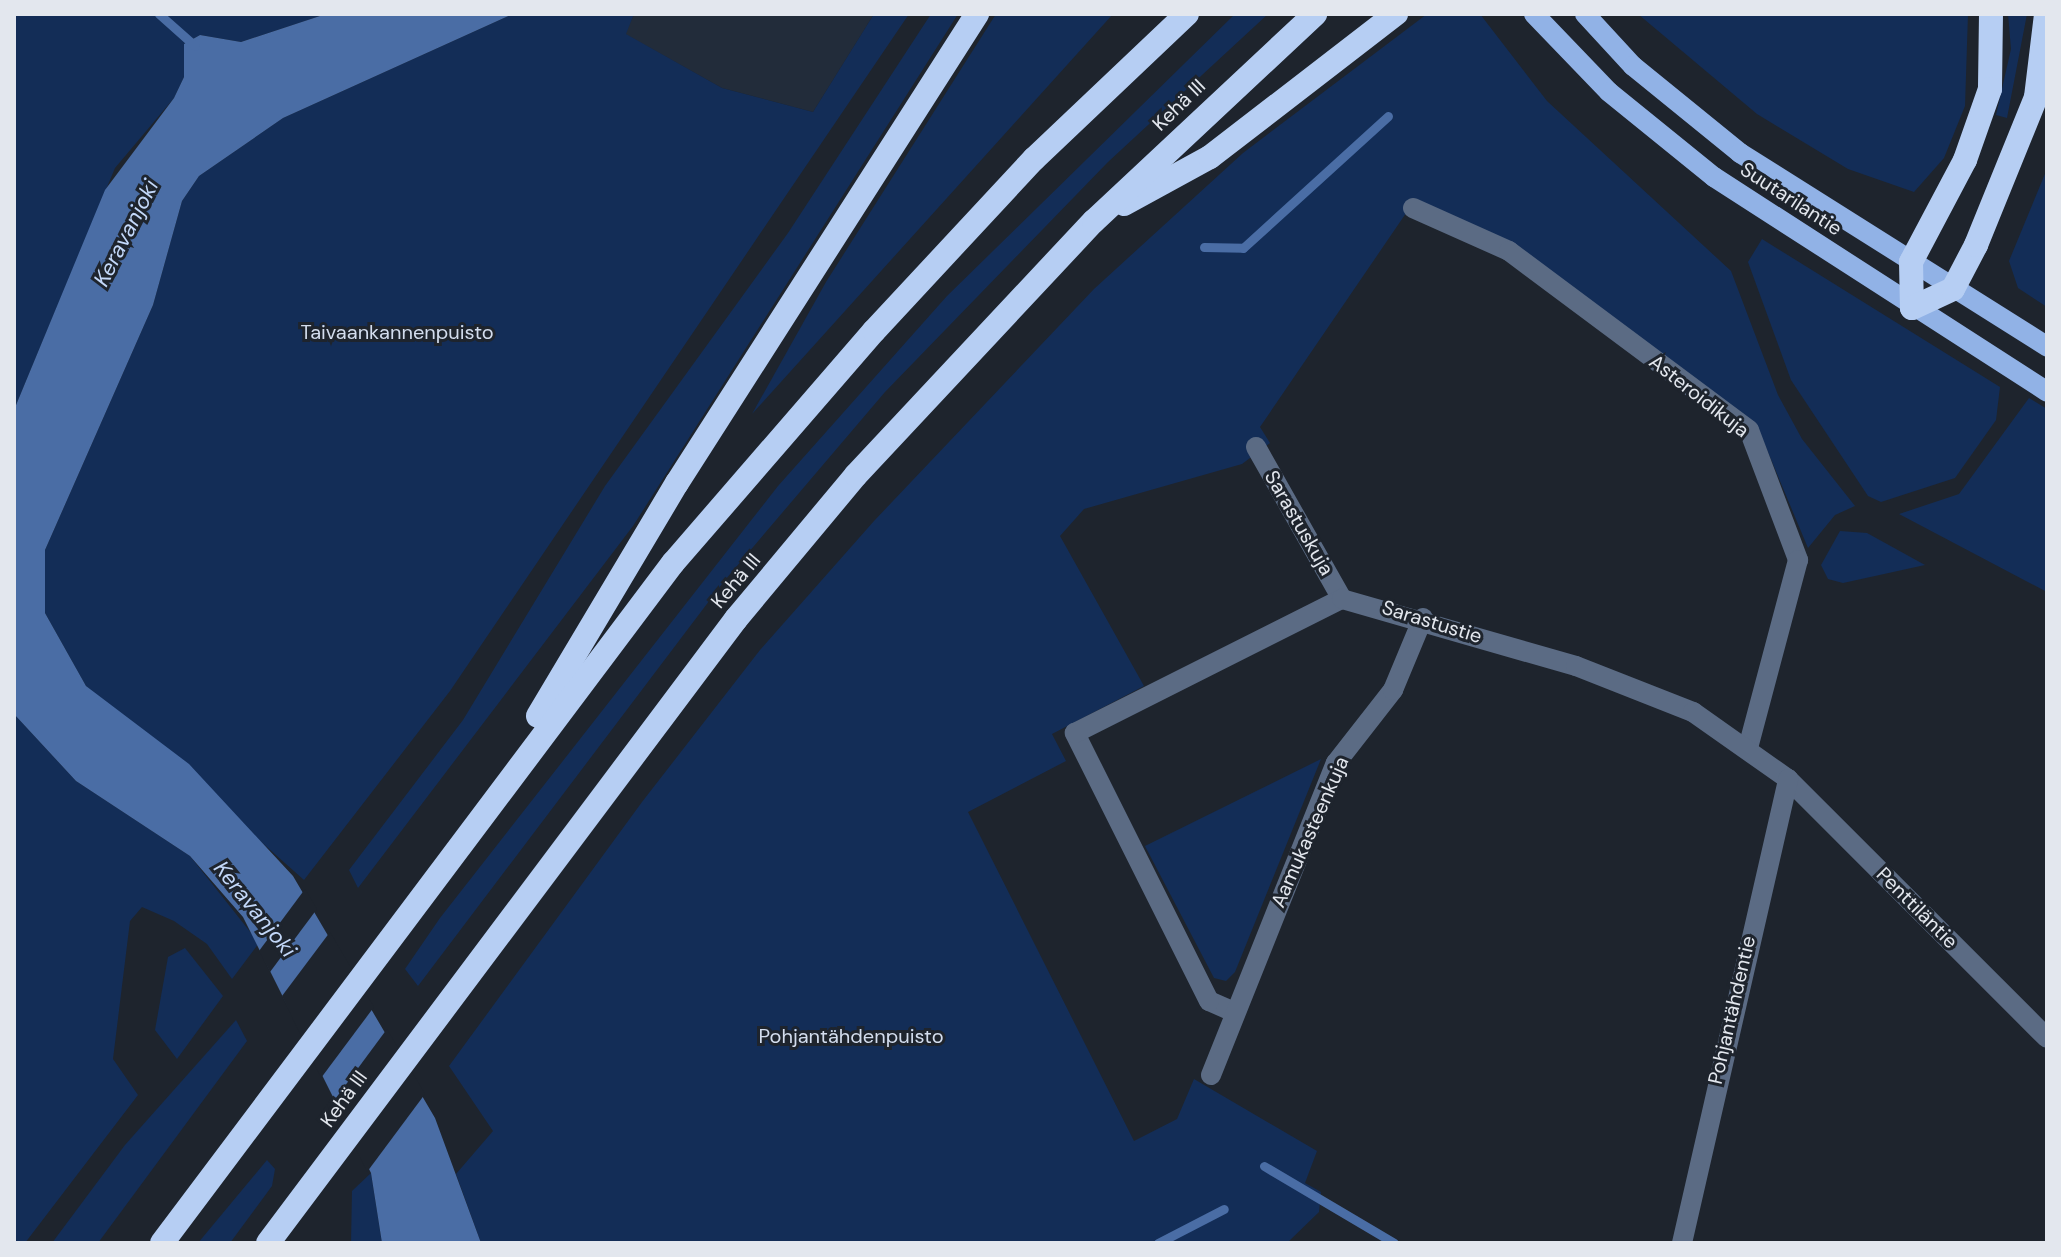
<!DOCTYPE html>
<html>
<head>
<meta charset="utf-8">
<style>
  body { margin:0 }
  #map { position:relative; width:2061px; height:1257px; overflow:hidden; background:#1e242d; font-family:"DM Sans",sans-serif }
  div>[style] { position:absolute }
  [style*='--x'] { left:calc(var(--x)*1px); top:calc(var(--y)*1px); width:calc(var(--w)*1px); rotate:calc(var(--a)*1deg) }
  .built>* { inset:0; background:#222c3a }
  .green>* { inset:0; background:#132d57 }
  .water>* { inset:0; background:#4a6da5 }
  .pier>* { inset:0; background:#1e242d }
  .stream>* { height:9px; margin:-4.5px; padding:0 4.5px; transform-origin:4.5px; border-radius:4.5px; background:#4a6da5 }
  .street>* { height:20px; margin:-10px; padding:0 10px; transform-origin:10px; border-radius:10px; background:#5b6b84 }
  .primary>* { height:20px; margin:-10px; padding:0 10px; transform-origin:10px; border-radius:10px; background:#91b2e6 }
  .highway>* { height:24px; margin:-12px; padding:0 12px; transform-origin:12px; border-radius:12px; background:#b6cef3 }
  span { translate:-50% -50%; white-space:nowrap; text-align:center; line-height:1.15; -webkit-text-stroke:6px #1e242d; paint-order:stroke }
  .street-label { font-size:20px; color:#e3e7ee }
  .park-label { font-size:20px; color:#d3ddee }
  .water-label { font-size:22px; color:#c3d8f9; font-style:italic }
  .frame { position:absolute; inset:0; border:16px solid #e3e7ee; pointer-events:none }
</style>
</head>
<body>
<div id="map">
  <div class="built">
    <i style="clip-path:polygon(634px 14px,874px 14px,813px 112px,722px 88px,625px 34px)"></i>
  </div>
  <div class="green">
    <i style="clip-path:polygon(14px 14px,326px 14px,241px 42px,200px 35px,184px 44px,184px 77px,174px 98px,115px 168px,14px 410px)"></i>
    <i style="clip-path:polygon(513px 14px,634px 14px,626px 34px,722px 88px,813px 112px,874px 14px,909px 14px,450px 691px,304px 880px,86px 686px,45px 613px,45px 550px,153px 305px,182px 201px,199px 176px,283px 118px)"></i>
    <i style="clip-path:polygon(931px 14px,958px 14px,633px 526px,358px 888px,349px 870px,463px 720px,605px 486px,788px 233px)"></i>
    <i style="clip-path:polygon(996px 14px,1113px 14px,752px 414px,826px 282px)"></i>
    <i style="clip-path:polygon(1235px 14px,1268px 14px,1108px 162px,885px 392px,725px 580px,418px 986px,405px 969px,440px 918px,778px 486px,947px 296px)"></i>
    <i style="clip-path:polygon(1427px 14px,1480px 14px,1547px 101px,1731px 271px,1778px 395px,1802px 439px,1855px 506px,1835px 515px,1808px 548px,1757px 426px,1415px 200px,1260px 427px,1270px 443px,1242px 464px,1084px 509px,1060px 536px,1144px 686px,1052px 734px,1066px 761px,968px 812px,1134px 1141px,1177px 1119px,1194px 1079px,1317px 1151px,1305px 1183px,1321px 1192px,1319px 1212px,1287px 1243px,481px 1243px,456px 1174px,493px 1131px,449px 1066px,642px 802px,760px 650px,874px 521px,1094px 289px,1243px 153px)"></i>
    <i style="clip-path:polygon(1638px 14px,1968px 14px,1965px 106px,1944px 158px,1914px 192px,1848px 169px,1757px 114px)"></i>
    <i style="clip-path:polygon(2008px 14px,2027px 14px,2007px 118px,1996px 115px,2011px 49px)"></i>
    <i style="clip-path:polygon(2047px 169px,2047px 307px,2018px 288px,2009px 261px)"></i>
    <i style="clip-path:polygon(1762px 239px,2000px 387px,1996px 420px,1955px 478px,1881px 502px,1868px 496px,1791px 380px,1748px 262px)"></i>
    <i style="clip-path:polygon(2029px 398px,2047px 409px,2047px 592px,1899px 514px,1959px 494px)"></i>
    <i style="clip-path:polygon(1840px 531px,1867px 533px,1925px 565px,1843px 583px,1828px 579px,1821px 565px)"></i>
    <i style="clip-path:polygon(14px 714px,76px 781px,190px 856px,259px 943px,232px 979px,207px 944px,174px 921px,142px 907px,130px 921px,113px 1059px,138px 1095px,25px 1243px,14px 1243px)"></i>
    <i style="clip-path:polygon(1321px 759px,1235px 972px,1226px 981px,1214px 978px,1145px 846px)"></i>
    <i style="clip-path:polygon(185px 948px,223px 996px,177px 1059px,155px 1030px,168px 957px)"></i>
    <i style="clip-path:polygon(236px 1020px,247px 1041px,98px 1243px,52px 1243px,125px 1145px)"></i>
    <i style="clip-path:polygon(267px 1160px,275px 1169px,272px 1186px,230px 1243px,198px 1243px)"></i>
    <i style="clip-path:polygon(371px 1173px,382px 1243px,351px 1243px,352px 1191px)"></i>
  </div>
  <div class="water">
    <i style="clip-path:polygon(326px 14px,513px 14px,283px 118px,199px 176px,182px 201px,153px 305px,45px 550px,45px 613px,86px 686px,189px 764px,293px 876px,435px 1118px,481px 1243px,382px 1243px,371px 1173px,243px 917px,190px 856px,76px 781px,14px 714px,14px 410px,105px 190px,174px 98px,184px 77px,184px 44px,200px 35px,241px 42px)"></i>
  </div>
  <div class="pier">
    <i style="clip-path:polygon(305px 889px,317px 909px,270px 972px,259px 951px)"></i>
    <i style="clip-path:polygon(330px 932px,374px 1007px,321px 1078px,282px 996px)"></i>
    <i style="clip-path:polygon(387px 1029px,425px 1094px,367px 1172px,333px 1102px)"></i>
  </div>
  <div class="stream">
    <i style="--x:159;--y:14;--w:48;--a:41.6"></i>
    <i style="--x:1204;--y:247;--w:39;--a:1"></i>
    <i style="--x:1243;--y:248;--w:196;--a:-42.3"></i>
    <i style="--x:1264;--y:1166;--w:151;--a:30.6"></i>
    <i style="--x:1158;--y:1243;--w:74;--a:-27.3"></i>
  </div>
  <div class="street">
    <i style="--x:1413;--y:208;--w:105;--a:24.1"></i>
    <i style="--x:1509;--y:251;--w:299;--a:36.7"></i>
    <i style="--x:1749;--y:430;--w:139;--a:69.3"></i>
    <i style="--x:1798;--y:560;--w:195;--a:104.9"></i>
    <i style="--x:1256;--y:447;--w:175;--a:60.5"></i>
    <i style="--x:1234;--y:1012;--w:27;--a:-156"></i>
    <i style="--x:1209;--y:1001;--w:300;--a:-116.6"></i>
    <i style="--x:1075;--y:733;--w:299;--a:-26.7"></i>
    <i style="--x:1342;--y:599;--w:243;--a:16"></i>
    <i style="--x:1576;--y:666;--w:126;--a:21.5"></i>
    <i style="--x:1693;--y:712;--w:116;--a:35.2"></i>
    <i style="--x:1788;--y:779;--w:366;--a:45"></i>
    <i style="--x:1211;--y:1075;--w:336;--a:-68.2"></i>
    <i style="--x:1336;--y:763;--w:93;--a:-52"></i>
    <i style="--x:1393;--y:690;--w:78;--a:-67.4"></i>
    <i style="--x:1682;--y:1243;--w:476;--a:-77.1"></i>
  </div>
  <div class="primary">
    <i style="--x:1534;--y:14;--w:108;--a:46.1"></i>
    <i style="--x:1609;--y:92;--w:135;--a:39"></i>
    <i style="--x:1714;--y:177;--w:396;--a:32.8"></i>
    <i style="--x:1585;--y:14;--w:71;--a:47.3"></i>
    <i style="--x:1633;--y:66;--w:138;--a:39.1"></i>
    <i style="--x:1740;--y:153;--w:363;--a:32.2"></i>
  </div>
  <div class="highway">
    <i style="--x:1991;--y:14;--w:75;--a:90.8"></i>
    <i style="--x:1990;--y:89;--w:75;--a:109.4"></i>
    <i style="--x:1965;--y:160;--w:115;--a:117.9"></i>
    <i style="--x:1911;--y:262;--w:46;--a:88.8"></i>
    <i style="--x:1912;--y:308;--w:45;--a:-24.9"></i>
    <i style="--x:1953;--y:289;--w:50;--a:-62.4"></i>
    <i style="--x:1976;--y:245;--w:160;--a:-67.9"></i>
    <i style="--x:2036;--y:97;--w:84;--a:-83.1"></i>
    <i style="--x:1124;--y:204;--w:98;--a:-28.7"></i>
    <i style="--x:1210;--y:157;--w:235;--a:-37.6"></i>
    <i style="--x:538;--y:716;--w:271;--a:-59.2"></i>
    <i style="--x:677;--y:483;--w:557;--a:-57.39"></i>
    <i style="--x:162;--y:1243;--w:851;--a:-53.08"></i>
    <i style="--x:673;--y:563;--w:307;--a:-49.1"></i>
    <i style="--x:874;--y:331;--w:235;--a:-47.1"></i>
    <i style="--x:1034;--y:159;--w:211;--a:-43.5"></i>
    <i style="--x:268;--y:1243;--w:780;--a:-53.13"></i>
    <i style="--x:736;--y:619;--w:187;--a:-50.2"></i>
    <i style="--x:856;--y:475;--w:348;--a:-46.9"></i>
    <i style="--x:1094;--y:221;--w:303;--a:-43.1"></i>
  </div>
  <div class="street-label">
    <span style="left:1179px;top:105px;rotate:-44deg">Kehä III</span>
    <span style="left:1791px;top:199px;rotate:33deg">Suutarilantie</span>
    <span style="left:1699px;top:396px;rotate:38deg">Asteroidikuja</span>
    <span style="left:1299px;top:523px;rotate:60deg">Sarastuskuja</span>
    <span style="left:736px;top:581px;rotate:-50deg">Kehä III</span>
    <span style="left:1432px;top:622px;rotate:17deg">Sarastustie</span>
    <span style="left:1310px;top:832px;rotate:-66deg">Aamukasteenkuja</span>
    <span style="left:1917px;top:908px;rotate:45deg">Penttiläntie</span>
    <span style="left:1732px;top:1010px;rotate:-77deg">Pohjantähdentie</span>
    <span style="left:344px;top:1099px;rotate:-54deg">Kehä III</span>
  </div>
  <div class="park-label">
    <span style="left:397px;top:332px">Taivaankannenpuisto</span>
    <span style="left:851px;top:1036px">Pohjantähdenpuisto</span>
  </div>
  <div class="water-label">
    <span style="left:126px;top:233px;rotate:-63deg">Keravanjoki</span>
    <span style="left:255px;top:909px;rotate:51deg">Keravanjoki</span>
  </div>
  <div class="frame"></div>
</div>
</body>
</html>
